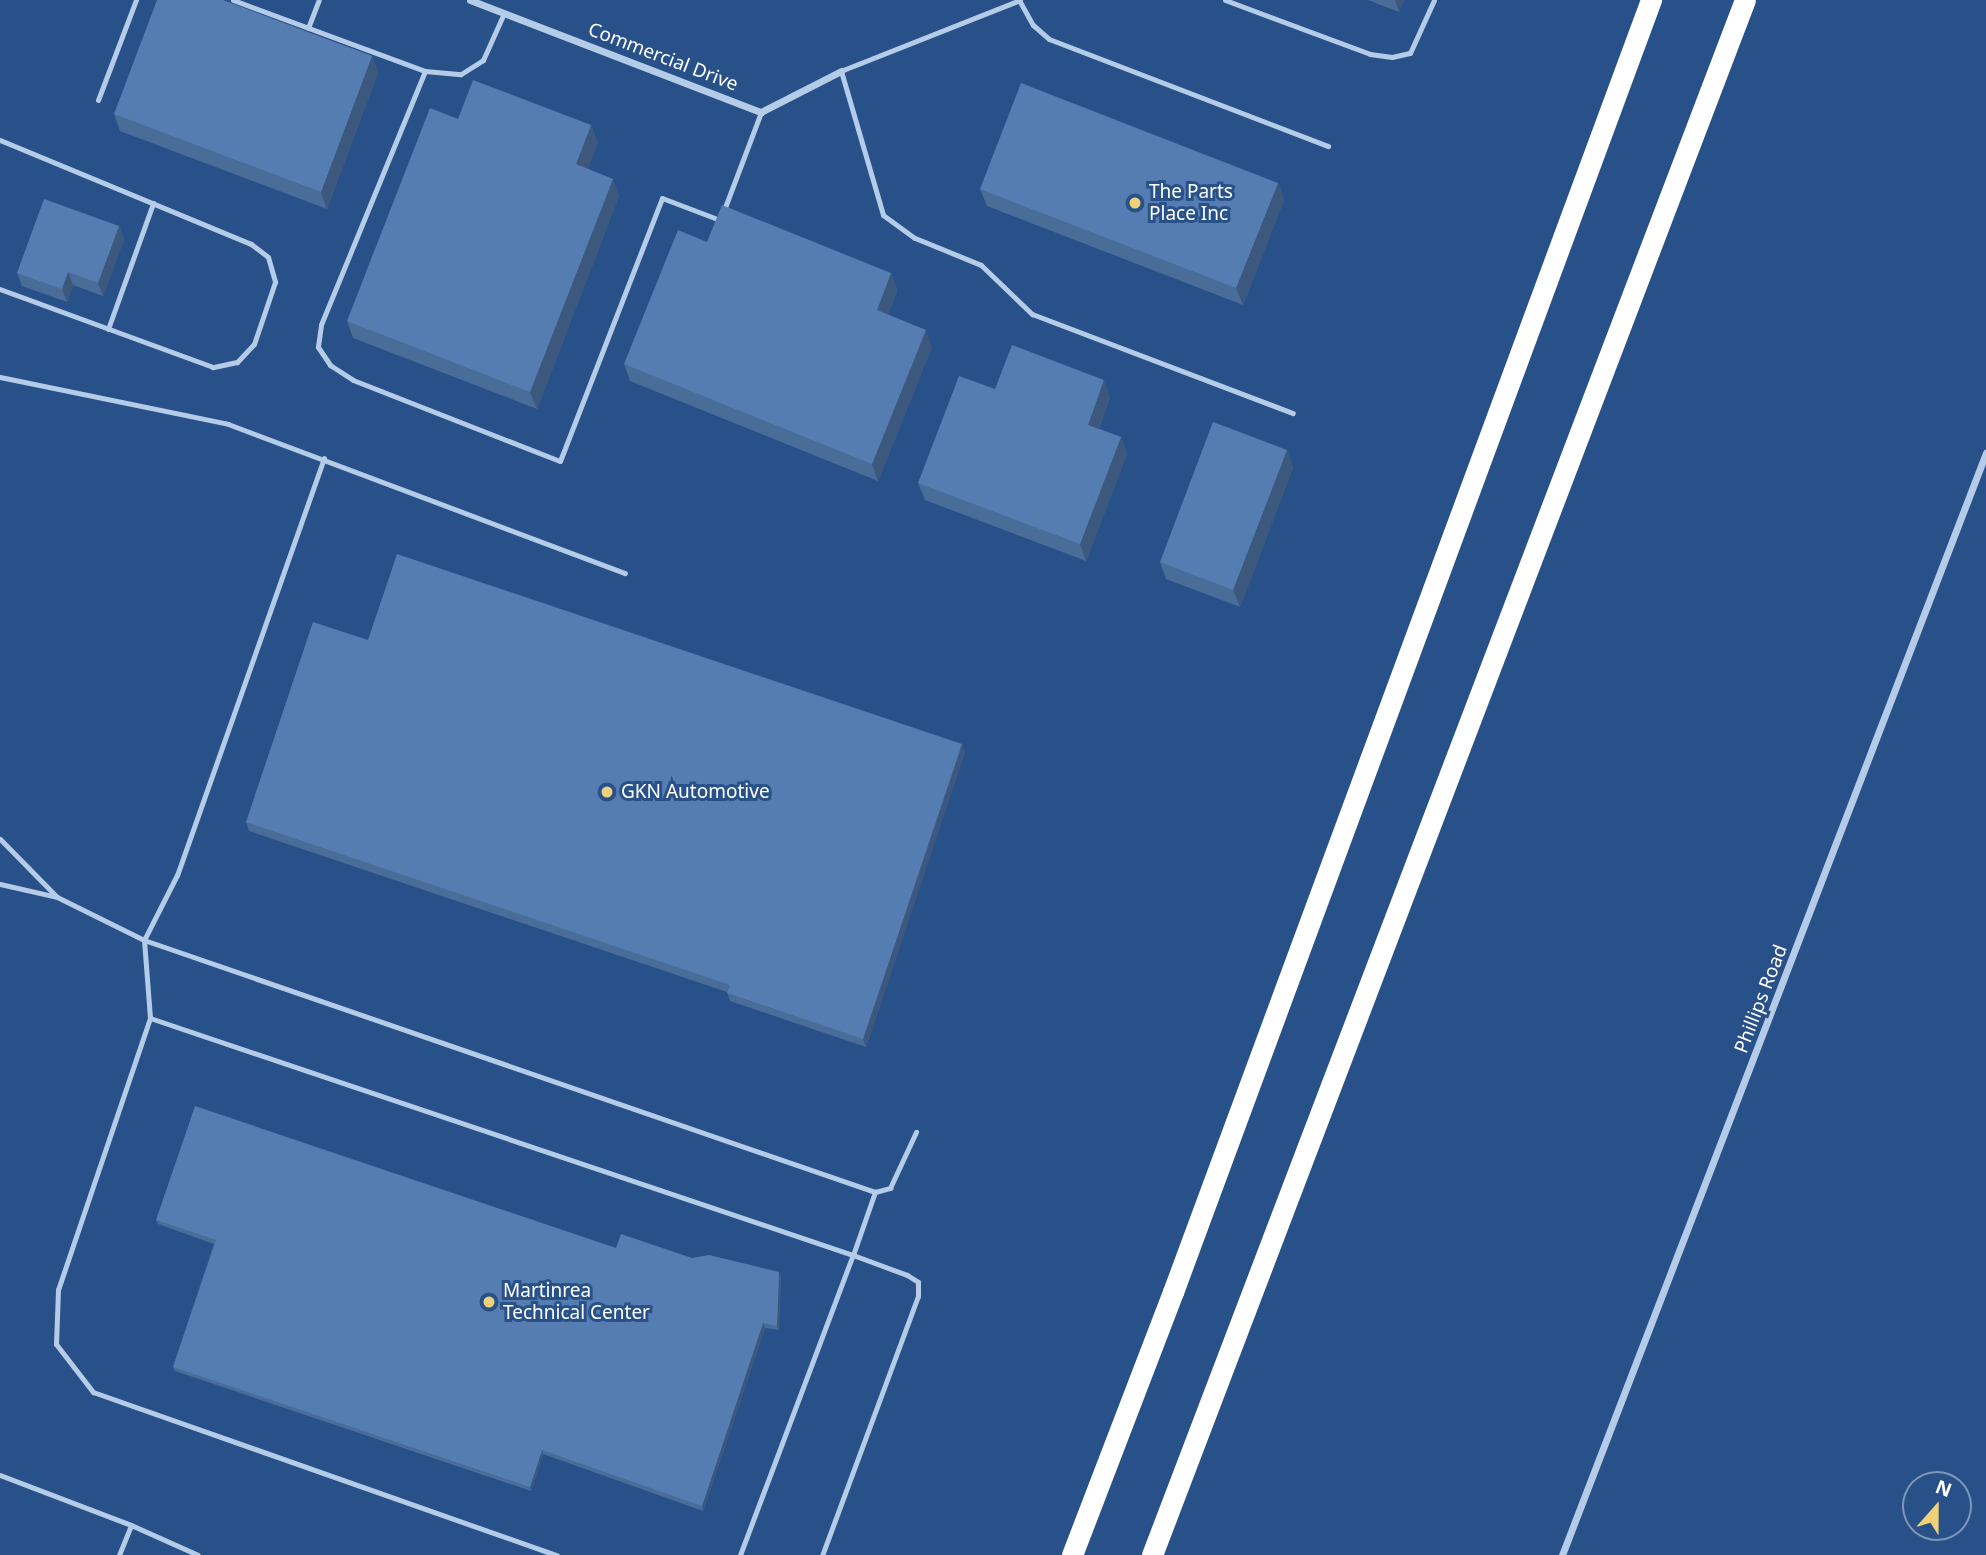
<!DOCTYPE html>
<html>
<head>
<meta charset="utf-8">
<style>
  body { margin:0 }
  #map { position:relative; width:1986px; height:1555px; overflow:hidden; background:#285189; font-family:"Noto Sans",sans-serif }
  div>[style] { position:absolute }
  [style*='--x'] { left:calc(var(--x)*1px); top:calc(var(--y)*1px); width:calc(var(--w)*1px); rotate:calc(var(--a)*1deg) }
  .lane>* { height:5px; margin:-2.5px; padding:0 2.5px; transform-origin:2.5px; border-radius:2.5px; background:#b5cce9 }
  .street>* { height:7px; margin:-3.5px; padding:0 3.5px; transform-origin:3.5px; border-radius:3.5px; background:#b5cce9 }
  .highway>* { height:21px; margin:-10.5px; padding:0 10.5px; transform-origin:10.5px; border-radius:10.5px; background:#fff }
  .wall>* { inset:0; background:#496c99 }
  .shaded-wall>* { inset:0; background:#3c587d }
  .building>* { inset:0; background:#557db2 }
  .dots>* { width:19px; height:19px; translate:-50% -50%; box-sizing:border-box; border:4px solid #285189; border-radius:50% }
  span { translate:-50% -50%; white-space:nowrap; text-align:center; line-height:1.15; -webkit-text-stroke:6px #285189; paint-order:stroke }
  .street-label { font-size:19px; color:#fff }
  .poi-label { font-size:19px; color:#fff }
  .left { translate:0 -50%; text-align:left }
  .north { position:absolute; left:1902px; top:1471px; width:70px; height:70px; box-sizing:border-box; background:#285189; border:2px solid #7e97b8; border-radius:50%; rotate:21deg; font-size:19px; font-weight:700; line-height:28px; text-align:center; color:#fff }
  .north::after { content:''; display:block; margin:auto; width:24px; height:32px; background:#f1d07b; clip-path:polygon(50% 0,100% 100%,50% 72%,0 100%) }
</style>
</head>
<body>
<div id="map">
  <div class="lane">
    <i style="--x:233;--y:0;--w:205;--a:20.3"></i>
    <i style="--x:425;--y:71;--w:36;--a:5"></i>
    <i style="--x:461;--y:74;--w:26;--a:-32"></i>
    <i style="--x:483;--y:60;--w:51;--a:-65.9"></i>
    <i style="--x:1019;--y:0;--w:29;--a:61"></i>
    <i style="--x:1033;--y:25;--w:21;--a:41"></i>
    <i style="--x:1049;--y:39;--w:299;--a:21"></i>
    <i style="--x:1020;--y:0;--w:193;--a:158.4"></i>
    <i style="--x:841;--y:71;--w:150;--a:73.7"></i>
    <i style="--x:883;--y:215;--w:39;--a:36"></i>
    <i style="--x:915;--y:238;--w:71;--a:22.2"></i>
    <i style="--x:981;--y:265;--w:71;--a:43.9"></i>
    <i style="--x:1032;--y:314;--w:279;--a:20.8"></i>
    <i style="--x:1225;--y:0;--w:155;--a:20.4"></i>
    <i style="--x:1370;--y:54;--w:22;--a:8"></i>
    <i style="--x:1392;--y:57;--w:18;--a:-13"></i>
    <i style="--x:1410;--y:53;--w:58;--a:-65.6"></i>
    <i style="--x:308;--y:28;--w:30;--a:-69"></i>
    <i style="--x:425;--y:71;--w:274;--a:112.3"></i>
    <i style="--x:321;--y:325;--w:22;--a:98"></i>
    <i style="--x:318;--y:347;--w:22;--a:56"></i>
    <i style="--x:330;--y:365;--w:27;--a:33"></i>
    <i style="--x:353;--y:380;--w:222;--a:21.4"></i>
    <i style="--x:560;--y:461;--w:282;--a:-68.8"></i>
    <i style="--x:662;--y:198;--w:62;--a:20.8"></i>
    <i style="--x:98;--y:100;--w:107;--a:-69.2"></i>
    <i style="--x:0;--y:140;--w:272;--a:22.5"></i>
    <i style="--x:251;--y:244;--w:21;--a:37"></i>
    <i style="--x:268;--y:257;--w:26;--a:74"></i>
    <i style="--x:275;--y:282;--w:65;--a:108.7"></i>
    <i style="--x:254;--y:344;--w:25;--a:133"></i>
    <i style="--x:237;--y:362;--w:25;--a:168"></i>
    <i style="--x:213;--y:367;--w:227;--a:-159.9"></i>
    <i style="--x:724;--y:210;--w:105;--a:-69.3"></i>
    <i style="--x:108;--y:329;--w:134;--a:-70.3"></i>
    <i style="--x:0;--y:377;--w:233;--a:11.6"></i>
    <i style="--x:228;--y:424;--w:424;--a:20.6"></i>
    <i style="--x:324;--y:458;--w:442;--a:109.4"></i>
    <i style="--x:177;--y:875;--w:73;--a:116.9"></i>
    <i style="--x:144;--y:940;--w:78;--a:85.6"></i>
    <i style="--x:150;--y:1018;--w:742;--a:18.63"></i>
    <i style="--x:853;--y:1255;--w:67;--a:-70.8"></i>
    <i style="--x:0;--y:839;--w:81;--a:45.5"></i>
    <i style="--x:0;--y:884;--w:58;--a:12.8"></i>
    <i style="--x:57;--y:897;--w:97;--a:26.3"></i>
    <i style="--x:144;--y:940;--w:773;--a:19.02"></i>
    <i style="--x:875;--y:1192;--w:16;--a:-15"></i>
    <i style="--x:890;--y:1188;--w:62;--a:-65.1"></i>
    <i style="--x:150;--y:1018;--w:287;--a:108.7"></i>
    <i style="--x:58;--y:1290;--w:54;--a:92.1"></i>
    <i style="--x:56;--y:1344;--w:61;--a:52.4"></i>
    <i style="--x:93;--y:1392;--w:492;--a:19.4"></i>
    <i style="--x:0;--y:1475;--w:140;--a:20.9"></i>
    <i style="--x:119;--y:1555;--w:32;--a:-68"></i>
    <i style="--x:131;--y:1525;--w:73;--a:24.1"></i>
    <i style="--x:740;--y:1555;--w:321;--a:-69.4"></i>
    <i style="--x:853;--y:1255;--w:58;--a:20.3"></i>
    <i style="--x:907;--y:1275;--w:13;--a:32"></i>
    <i style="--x:918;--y:1282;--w:14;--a:90"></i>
    <i style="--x:918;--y:1296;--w:276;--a:110.3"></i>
  </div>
  <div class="street">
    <i style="--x:470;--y:0;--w:312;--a:21.1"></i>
    <i style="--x:761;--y:112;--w:90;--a:-27.1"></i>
    <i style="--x:1562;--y:1555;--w:1181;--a:-68.96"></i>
  </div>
  <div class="highway">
    <i style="--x:1072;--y:1555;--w:282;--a:-69"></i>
    <i style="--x:1173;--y:1292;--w:1378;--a:-69.7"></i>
    <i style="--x:1152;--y:1555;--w:1664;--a:-69.13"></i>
  </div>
  <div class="wall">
    <i style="clip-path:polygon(1368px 0,1404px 0,1399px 12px)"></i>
    <i style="clip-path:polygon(372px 56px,378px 73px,327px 209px,120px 131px,114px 114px)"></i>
    <i style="clip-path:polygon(458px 119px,591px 125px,598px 143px,587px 169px,619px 196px,537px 409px,353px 338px,347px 321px)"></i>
    <i style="clip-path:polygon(1278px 183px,1284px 200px,1243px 305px,987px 206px,980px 189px)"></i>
    <i style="clip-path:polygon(119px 226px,124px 239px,103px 296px,73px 285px,67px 302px,22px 286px,17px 273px)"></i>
    <i style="clip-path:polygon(891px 273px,897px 291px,888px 314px,932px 347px,878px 481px,630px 381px,624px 364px)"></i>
    <i style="clip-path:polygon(995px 389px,1110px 397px,1099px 429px,1121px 437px,1127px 454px,1086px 561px,925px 500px,918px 483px)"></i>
    <i style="clip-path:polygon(1287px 450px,1293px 468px,1240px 607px,1166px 579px,1160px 562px)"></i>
    <i style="clip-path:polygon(368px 640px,965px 752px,866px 1047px,730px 1001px,727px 992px,249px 831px,246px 822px)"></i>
    <i style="clip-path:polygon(156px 1220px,616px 1248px,692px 1258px,781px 1276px,779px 1330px,765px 1328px,703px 1511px,543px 1454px,531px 1491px,175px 1371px,173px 1367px,214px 1244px,158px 1224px)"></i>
  </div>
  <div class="shaded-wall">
    <i style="clip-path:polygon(1395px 0,1404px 0,1399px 12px)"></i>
    <i style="clip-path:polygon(372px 56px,378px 73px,327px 209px,321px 192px)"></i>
    <i style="clip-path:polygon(591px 125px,598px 143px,583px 182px,576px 164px)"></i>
    <i style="clip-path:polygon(613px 179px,619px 196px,537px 409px,530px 392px)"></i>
    <i style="clip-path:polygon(1278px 183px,1284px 200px,1243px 305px,1236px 288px)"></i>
    <i style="clip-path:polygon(119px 226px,124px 239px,103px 296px,98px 283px)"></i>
    <i style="clip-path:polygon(68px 272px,73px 285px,67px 302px,62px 289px)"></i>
    <i style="clip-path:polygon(891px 273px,897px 291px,883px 327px,877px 310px)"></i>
    <i style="clip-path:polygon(926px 330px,932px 347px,878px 481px,872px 464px)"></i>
    <i style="clip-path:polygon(1104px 380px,1110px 397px,1094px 442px,1088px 425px)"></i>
    <i style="clip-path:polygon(1121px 437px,1127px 454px,1086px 561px,1080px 544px)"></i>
    <i style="clip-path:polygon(1287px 450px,1293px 468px,1240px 607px,1233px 590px)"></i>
    <i style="clip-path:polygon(962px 744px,965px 752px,866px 1047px,863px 1039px)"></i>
    <i style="clip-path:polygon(779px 1272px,781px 1276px,779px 1330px,777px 1326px)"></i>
    <i style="clip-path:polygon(763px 1323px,765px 1328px,703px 1511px,702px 1506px)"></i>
    <i style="clip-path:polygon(542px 1450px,543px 1454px,531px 1491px,530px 1487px)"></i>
  </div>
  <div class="building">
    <i style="clip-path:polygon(157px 0,223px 0,372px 56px,321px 192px,114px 114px)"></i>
    <i style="clip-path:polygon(473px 80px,591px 125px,576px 164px,613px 179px,530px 392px,347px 321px,430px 108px,458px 119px)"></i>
    <i style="clip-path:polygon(1021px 83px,1278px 183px,1236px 288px,980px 189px)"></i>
    <i style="clip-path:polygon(44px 199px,119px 226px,98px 283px,68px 272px,62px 289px,17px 273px)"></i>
    <i style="clip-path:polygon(722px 205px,891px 273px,877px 310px,926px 330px,872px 464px,624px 364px,678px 230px,707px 242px)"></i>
    <i style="clip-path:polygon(1012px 345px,1104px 380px,1088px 425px,1121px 437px,1080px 544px,918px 483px,959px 376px,995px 389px)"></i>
    <i style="clip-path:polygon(1213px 422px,1287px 450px,1233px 590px,1160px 562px)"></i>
    <i style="clip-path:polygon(397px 554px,962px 744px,863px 1039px,727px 993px,730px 985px,246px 822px,313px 622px,368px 640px)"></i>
    <i style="clip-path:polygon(195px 1106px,616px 1248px,621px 1234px,692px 1258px,709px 1255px,779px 1272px,777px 1326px,763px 1323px,702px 1506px,542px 1450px,530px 1487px,173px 1367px,216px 1240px,156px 1220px)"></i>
  </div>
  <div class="dots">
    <i style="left:1135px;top:203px;background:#f1d07b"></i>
    <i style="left:607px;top:792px;background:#f1d07b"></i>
    <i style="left:489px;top:1302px;background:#f1d07b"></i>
  </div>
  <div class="street-label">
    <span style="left:663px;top:57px;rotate:21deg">Commercial Drive</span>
    <span style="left:1761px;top:999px;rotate:-69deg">Phillips Road</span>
  </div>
  <div class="poi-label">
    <span class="left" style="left:1149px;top:203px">The Parts<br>Place Inc</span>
    <span class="left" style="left:621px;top:792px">GKN Automotive</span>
    <span class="left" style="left:503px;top:1302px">Martinrea<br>Technical Center</span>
  </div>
  <div class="north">N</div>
</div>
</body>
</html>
